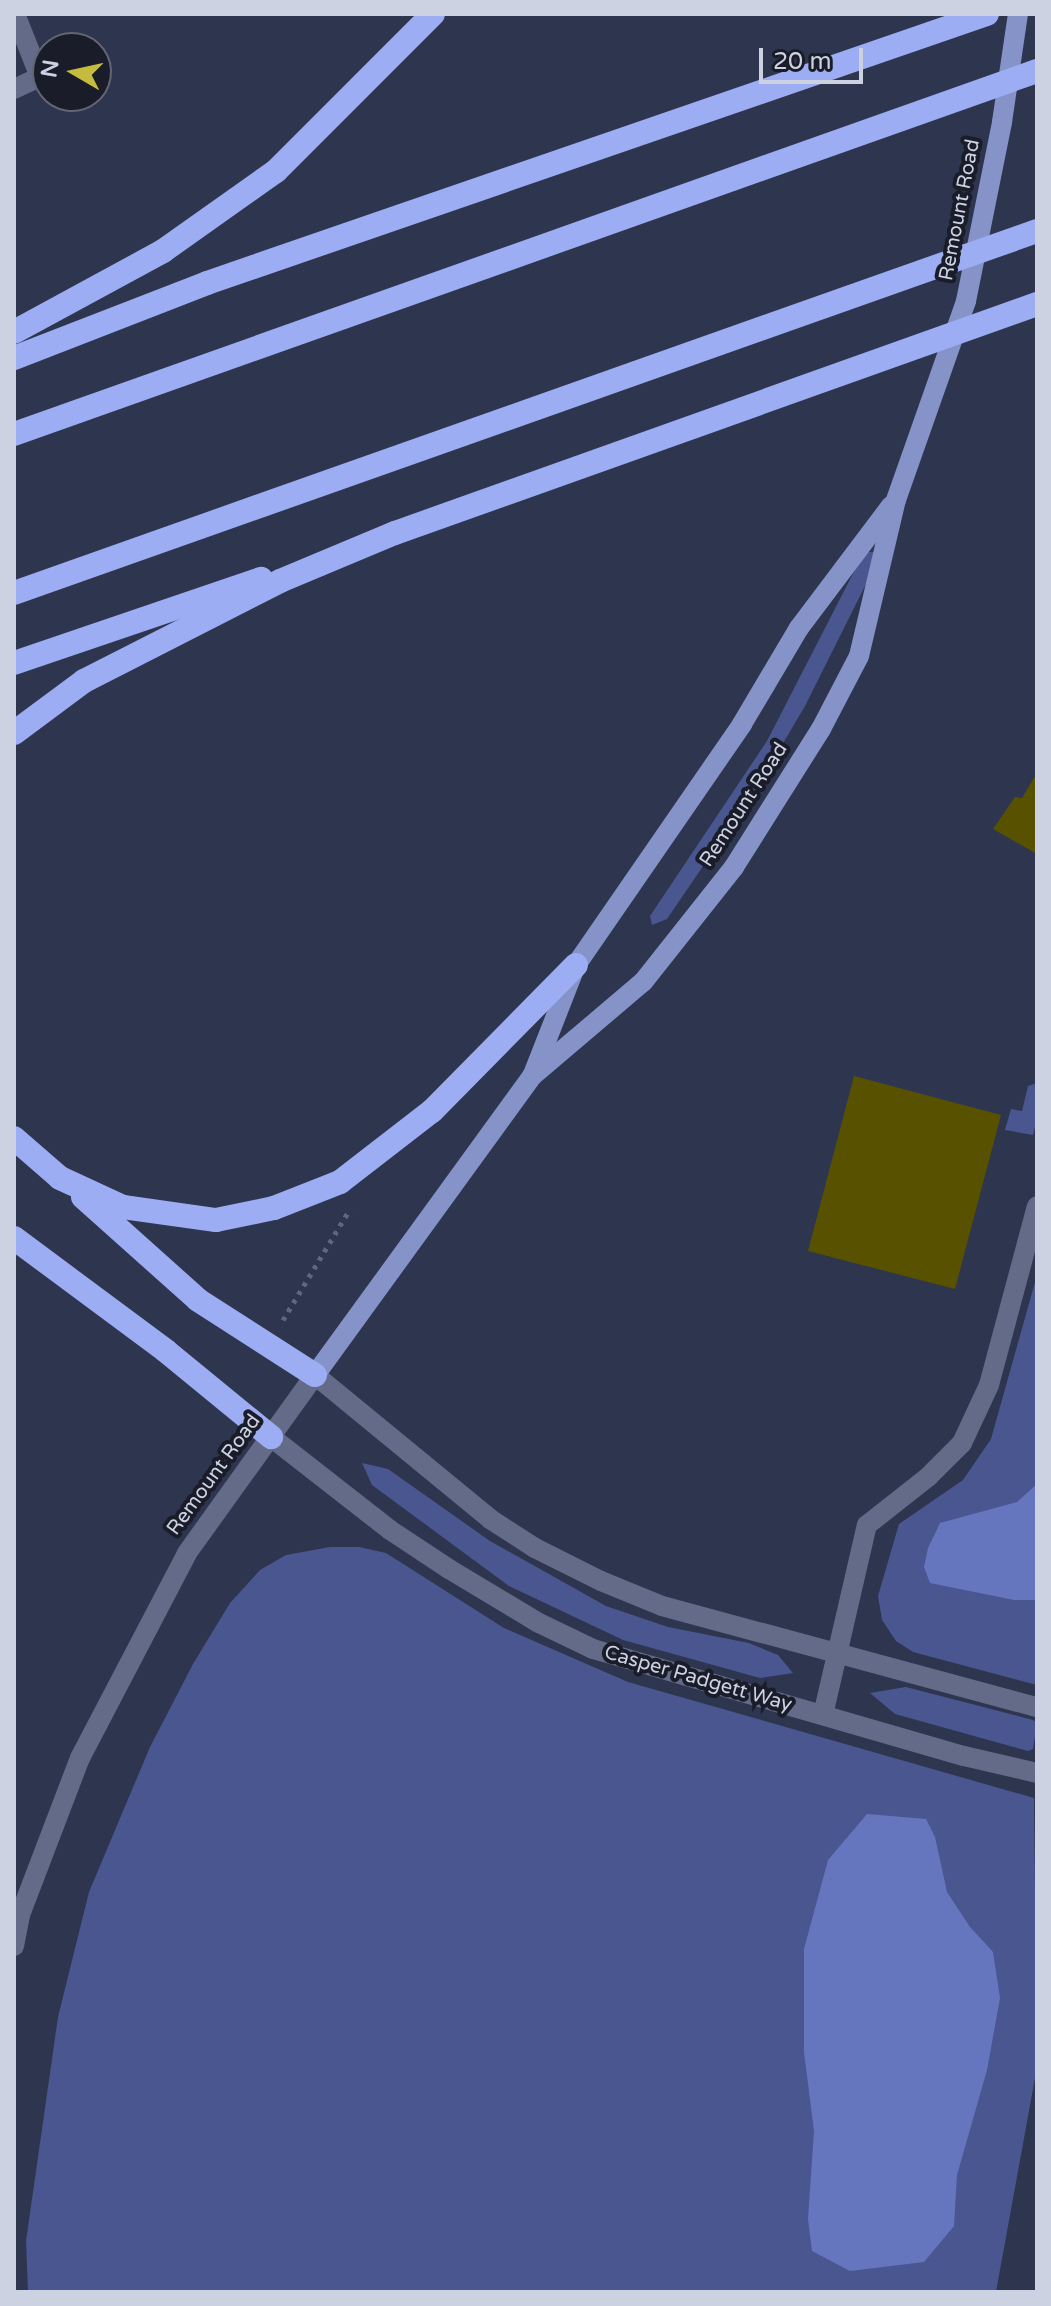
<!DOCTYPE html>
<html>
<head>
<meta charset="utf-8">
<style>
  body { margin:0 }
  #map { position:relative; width:1051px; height:2306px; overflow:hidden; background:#2e354f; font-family:"Varela Round",sans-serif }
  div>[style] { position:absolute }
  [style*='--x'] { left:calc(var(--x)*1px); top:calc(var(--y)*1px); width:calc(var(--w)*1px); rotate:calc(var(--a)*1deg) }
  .green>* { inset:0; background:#495690 }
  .water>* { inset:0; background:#6576bf }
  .building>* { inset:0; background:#585200 }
  .path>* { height:5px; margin-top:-2.5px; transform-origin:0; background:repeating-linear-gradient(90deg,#60667d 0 4px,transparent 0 10px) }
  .minor>* { height:20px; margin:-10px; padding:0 10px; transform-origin:10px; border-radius:10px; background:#636b89 }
  .major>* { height:20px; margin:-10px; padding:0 10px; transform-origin:10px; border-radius:10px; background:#8593c9 }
  .highway>* { height:24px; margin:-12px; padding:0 12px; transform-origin:12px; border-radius:12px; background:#9cadf3 }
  span { translate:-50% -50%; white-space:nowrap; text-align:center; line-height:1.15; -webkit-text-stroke:8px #1a1d29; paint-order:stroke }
  .street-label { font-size:20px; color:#cdd2e3 }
  .frame { position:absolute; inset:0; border:16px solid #cdd2e3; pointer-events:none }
  .north { position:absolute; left:32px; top:32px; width:80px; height:80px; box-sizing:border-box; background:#1a1d29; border:2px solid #626573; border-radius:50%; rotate:279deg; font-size:22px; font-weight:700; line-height:32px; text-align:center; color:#cdd2e3 }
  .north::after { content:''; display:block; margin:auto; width:28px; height:36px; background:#c5bc3d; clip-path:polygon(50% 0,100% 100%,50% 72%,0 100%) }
  .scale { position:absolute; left:759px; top:48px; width:104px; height:36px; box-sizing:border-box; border:4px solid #cdd2e3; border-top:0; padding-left:10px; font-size:24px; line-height:28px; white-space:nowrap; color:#cdd2e3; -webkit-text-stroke:6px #1a1d29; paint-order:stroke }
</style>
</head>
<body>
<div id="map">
  <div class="green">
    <i style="clip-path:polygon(869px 552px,874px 552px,872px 572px,805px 706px,759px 784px,667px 919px,652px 925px,650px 916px,767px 741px,862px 556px)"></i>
    <i style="clip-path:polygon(1037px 1083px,1037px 1120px,1033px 1135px,1005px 1130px,1011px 1109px,1022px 1111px,1028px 1086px)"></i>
    <i style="clip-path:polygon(1037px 1275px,1037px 1685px,913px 1652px,896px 1641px,882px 1620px,878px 1596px,899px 1524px,963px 1480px,991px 1439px)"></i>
    <i style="clip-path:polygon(362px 1463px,388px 1469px,490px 1541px,606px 1606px,668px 1627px,749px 1643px,778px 1655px,793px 1673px,760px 1678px,623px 1640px,509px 1586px,372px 1485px)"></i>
    <i style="clip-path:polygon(330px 1547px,359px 1547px,386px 1553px,504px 1628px,628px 1682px,1034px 1798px,1037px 2067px,996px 2292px,28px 2292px,26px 2241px,58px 2017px,89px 1892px,150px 1747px,193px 1664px,230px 1603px,260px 1570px,286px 1555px)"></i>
    <i style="clip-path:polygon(906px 1687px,1033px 1720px,1037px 1723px,1033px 1749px,1028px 1751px,895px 1714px,870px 1693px)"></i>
  </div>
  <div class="water">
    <i style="clip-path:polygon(1037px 1484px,1037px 1600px,1014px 1600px,930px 1583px,924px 1567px,928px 1548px,940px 1523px,1017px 1502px)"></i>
    <i style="clip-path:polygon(867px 1814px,926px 1819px,935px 1837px,947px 1892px,970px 1927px,993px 1952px,1000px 1998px,987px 2070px,957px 2175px,954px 2226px,924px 2262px,850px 2271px,812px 2251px,808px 2219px,814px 2131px,804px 2052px,804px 1949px,828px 1860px)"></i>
  </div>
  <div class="building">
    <i style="clip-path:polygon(1037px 773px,1037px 854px,993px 829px,1015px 797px,1022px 798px)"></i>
    <i style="clip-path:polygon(854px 1076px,1001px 1115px,955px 1289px,808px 1251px)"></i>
  </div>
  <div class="path">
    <i style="--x:283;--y:1320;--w:130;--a:-58.9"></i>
  </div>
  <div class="minor">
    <i style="--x:14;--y:89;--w:29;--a:-25"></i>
    <i style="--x:40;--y:77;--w:68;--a:-111.6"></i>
    <i style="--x:271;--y:1437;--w:151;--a:38"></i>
    <i style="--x:390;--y:1530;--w:71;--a:33.5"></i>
    <i style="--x:449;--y:1569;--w:105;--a:31"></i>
    <i style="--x:539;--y:1623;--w:60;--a:25.7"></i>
    <i style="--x:593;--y:1649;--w:386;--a:16.1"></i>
    <i style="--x:964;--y:1756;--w:75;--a:13.1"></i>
    <i style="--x:823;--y:1715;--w:195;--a:-77"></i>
    <i style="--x:867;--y:1525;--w:78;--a:-38.2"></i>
    <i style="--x:928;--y:1477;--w:48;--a:-45"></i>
    <i style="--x:962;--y:1443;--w:64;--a:-65"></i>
    <i style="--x:989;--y:1385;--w:185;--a:-75"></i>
    <i style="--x:14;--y:1946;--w:32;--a:-79"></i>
    <i style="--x:20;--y:1915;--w:168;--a:-69.1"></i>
    <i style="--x:80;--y:1758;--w:231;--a:-62.4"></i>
    <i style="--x:187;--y:1553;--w:219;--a:-54.3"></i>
    <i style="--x:315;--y:1375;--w:227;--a:39.4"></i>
    <i style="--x:490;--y:1519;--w:54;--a:32.8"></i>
    <i style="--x:535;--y:1548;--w:74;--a:26.6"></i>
    <i style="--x:601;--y:1581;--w:66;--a:22.3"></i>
    <i style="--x:662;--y:1606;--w:388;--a:15.1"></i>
  </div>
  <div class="major">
    <i style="--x:534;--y:1072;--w:115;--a:-68.6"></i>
    <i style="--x:576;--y:965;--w:293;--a:-55.4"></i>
    <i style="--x:742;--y:724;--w:112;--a:-59.3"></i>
    <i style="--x:799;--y:628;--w:153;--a:-53"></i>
    <i style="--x:315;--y:1375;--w:369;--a:-54"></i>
    <i style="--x:532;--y:1076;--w:145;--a:-40.3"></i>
    <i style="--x:643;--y:982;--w:147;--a:-51.6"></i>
    <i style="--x:734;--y:867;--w:163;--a:-57.8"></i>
    <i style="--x:821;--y:729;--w:82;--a:-62.5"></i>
    <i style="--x:859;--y:656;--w:160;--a:-76.7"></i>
    <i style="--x:896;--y:500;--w:211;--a:-70.6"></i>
    <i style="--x:966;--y:301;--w:183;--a:-78.6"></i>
    <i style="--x:1002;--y:122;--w:109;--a:-81.6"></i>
  </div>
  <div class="highway">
    <i style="--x:14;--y:332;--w:170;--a:-28.5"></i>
    <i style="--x:163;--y:251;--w:138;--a:-35.3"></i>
    <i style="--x:276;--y:171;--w:222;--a:-45"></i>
    <i style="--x:14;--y:358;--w:207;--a:-21.2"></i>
    <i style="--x:207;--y:283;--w:825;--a:-19.03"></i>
    <i style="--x:14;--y:434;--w:1085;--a:-19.54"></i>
    <i style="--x:14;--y:593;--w:1085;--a:-19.49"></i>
    <i style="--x:14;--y:663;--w:261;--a:-18.8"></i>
    <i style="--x:14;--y:733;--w:87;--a:-36.6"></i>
    <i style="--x:84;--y:681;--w:220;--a:-27"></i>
    <i style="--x:280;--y:581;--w:125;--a:-22.7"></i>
    <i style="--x:395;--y:533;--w:682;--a:-19.63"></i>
    <i style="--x:14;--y:1138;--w:61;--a:41"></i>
    <i style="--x:60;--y:1178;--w:69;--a:24.7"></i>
    <i style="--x:123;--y:1207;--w:94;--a:8"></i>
    <i style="--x:216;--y:1220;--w:59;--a:-11.7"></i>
    <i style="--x:274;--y:1208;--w:71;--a:-21.5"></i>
    <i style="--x:340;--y:1182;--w:116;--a:-37.7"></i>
    <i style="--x:432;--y:1111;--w:205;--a:-45.4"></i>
    <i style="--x:83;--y:1197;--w:154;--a:41.8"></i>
    <i style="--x:198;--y:1300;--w:139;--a:32.7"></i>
    <i style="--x:14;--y:1238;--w:189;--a:36.6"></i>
    <i style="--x:166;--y:1351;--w:136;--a:39.3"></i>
  </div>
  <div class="street-label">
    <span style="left:960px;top:210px;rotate:-79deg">Remount Road</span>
    <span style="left:744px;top:805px;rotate:-57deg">Remount Road</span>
    <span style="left:214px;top:1475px;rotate:-54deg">Remount Road</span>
    <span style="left:698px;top:1679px;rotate:16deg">Casper Padgett Way</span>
  </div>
  <div class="frame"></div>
  <div class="north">N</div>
  <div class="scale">20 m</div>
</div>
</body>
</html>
